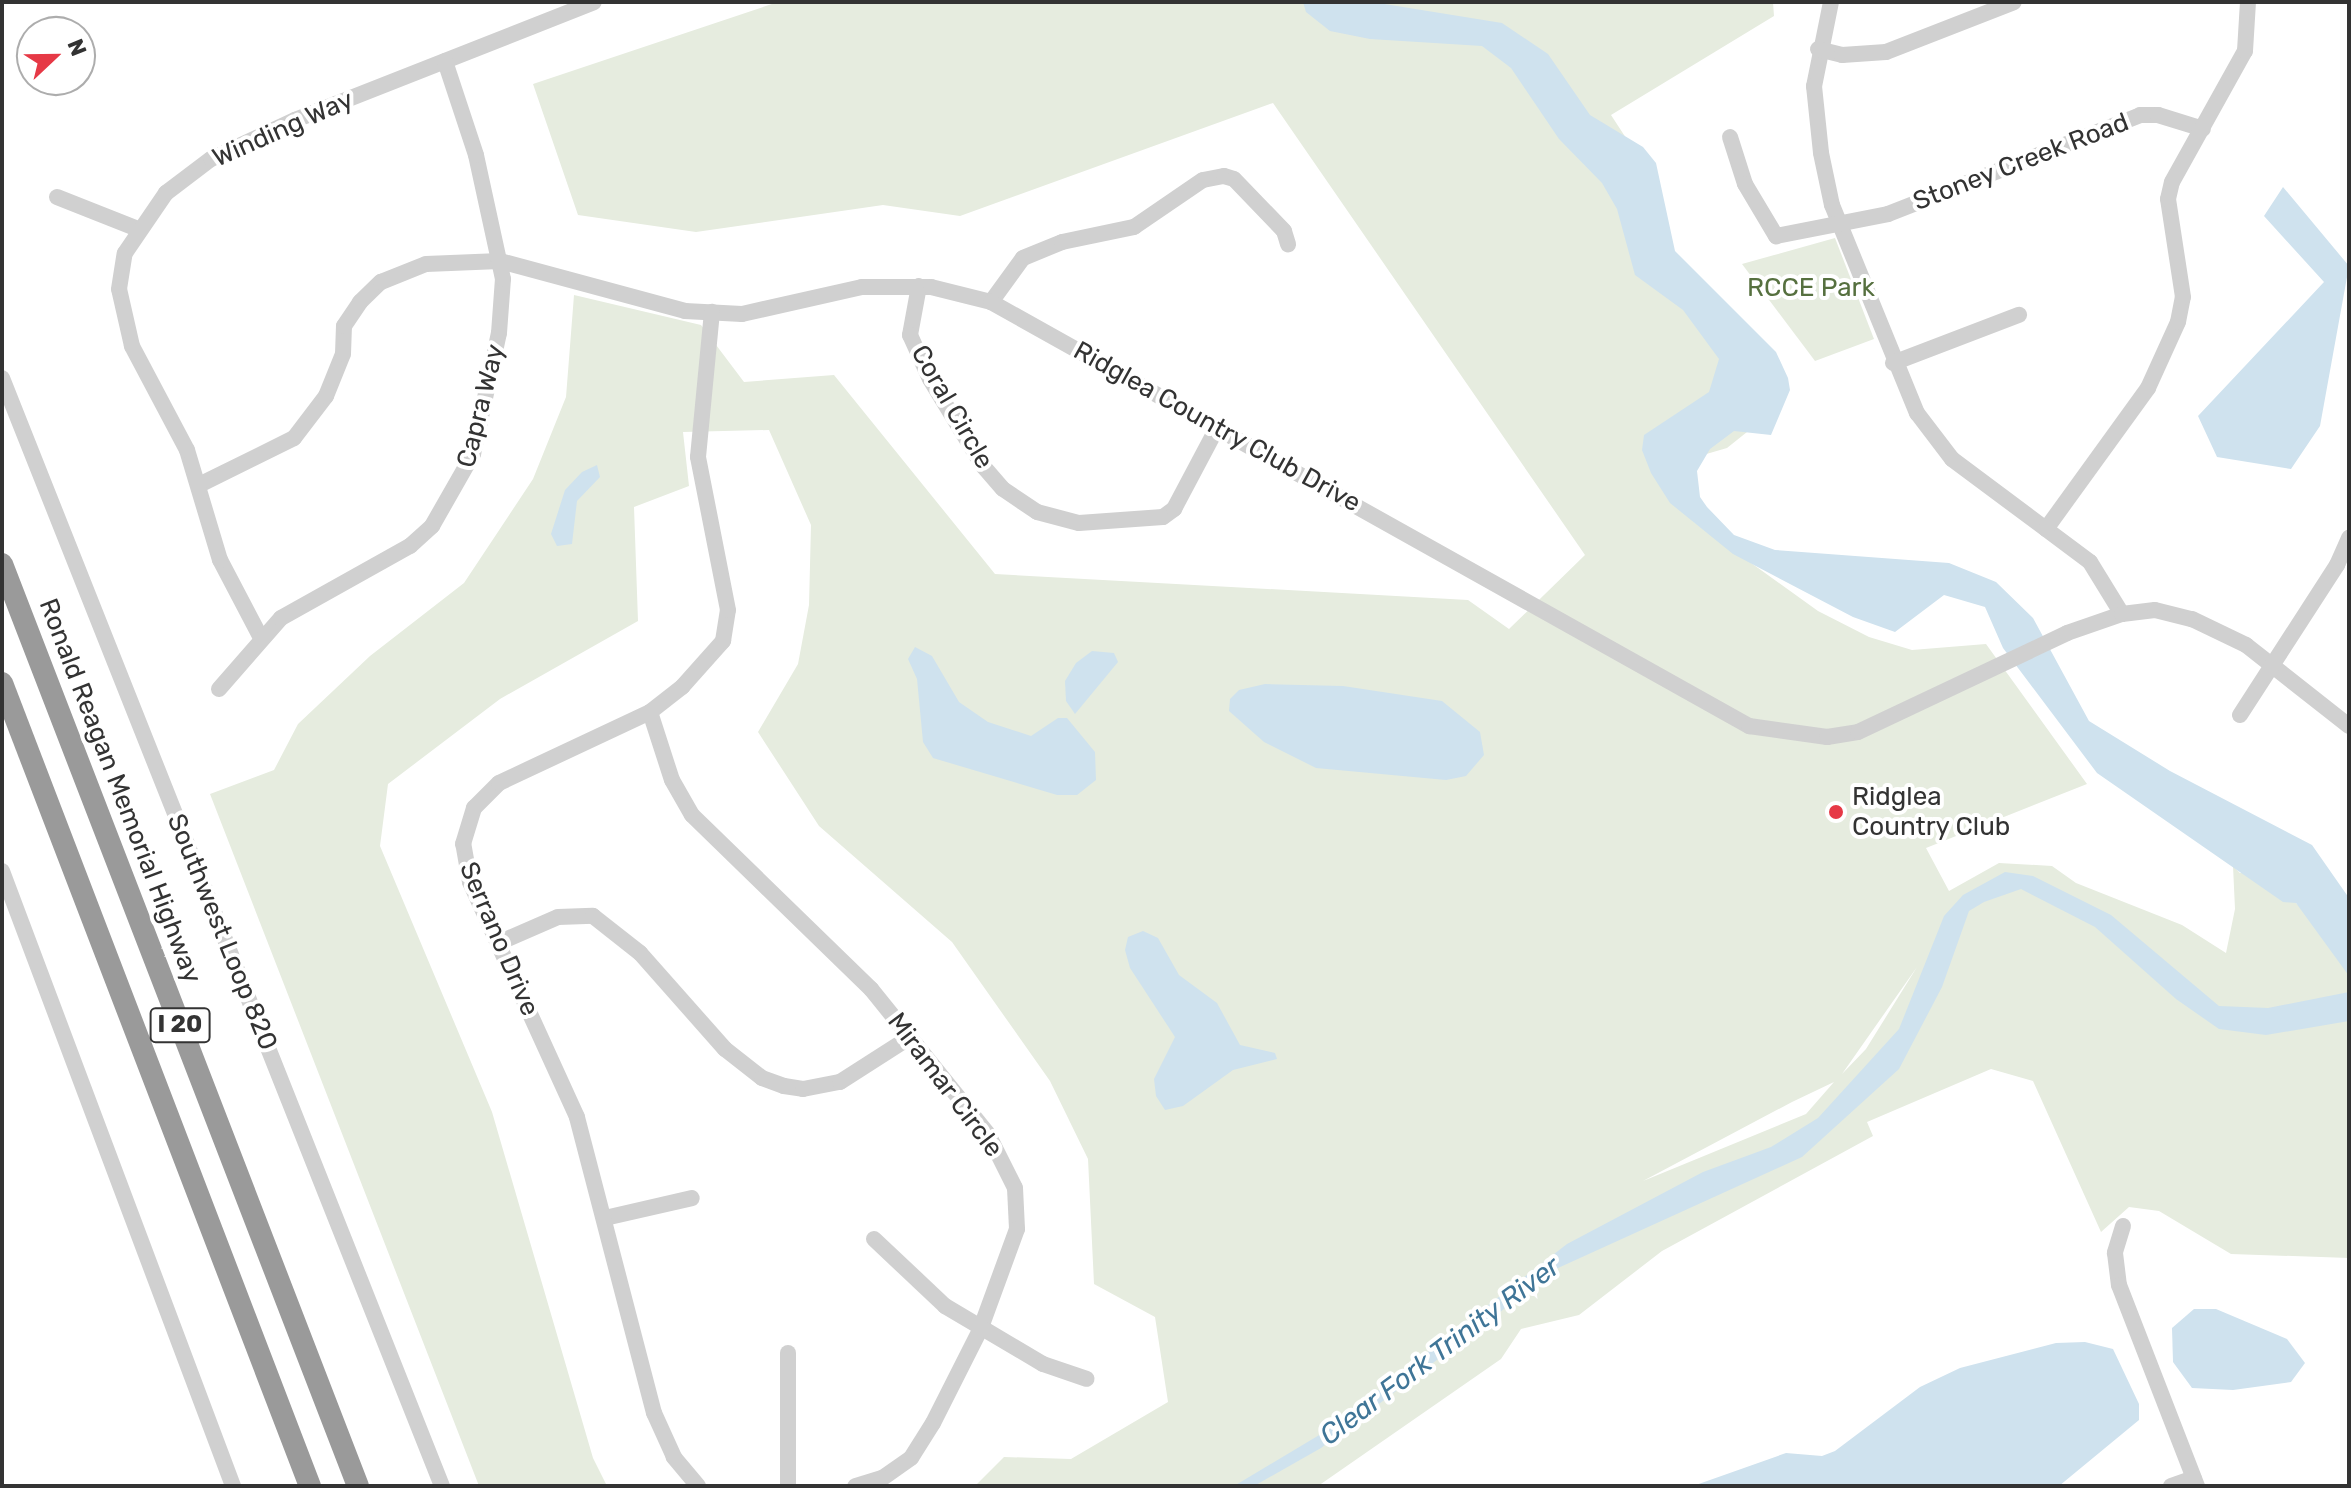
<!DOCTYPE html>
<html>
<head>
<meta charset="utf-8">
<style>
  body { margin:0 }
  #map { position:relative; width:2351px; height:1488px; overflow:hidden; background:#fff; font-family:Rubik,sans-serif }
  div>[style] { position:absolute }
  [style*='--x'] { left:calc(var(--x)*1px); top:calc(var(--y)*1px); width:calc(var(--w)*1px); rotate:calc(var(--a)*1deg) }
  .green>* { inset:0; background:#e6ecdf }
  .water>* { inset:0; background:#cfe2ee }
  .minor>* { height:16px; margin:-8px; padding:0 8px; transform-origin:8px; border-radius:8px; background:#d0d0d0 }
  .highway>* { height:22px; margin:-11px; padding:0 11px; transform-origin:11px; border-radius:11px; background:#9a9a9a }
  .dots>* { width:22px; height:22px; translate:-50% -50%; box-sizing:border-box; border:4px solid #fff; border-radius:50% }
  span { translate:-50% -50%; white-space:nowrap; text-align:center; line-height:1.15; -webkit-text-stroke:8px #fff; paint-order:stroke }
  .shield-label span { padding:2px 6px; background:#fff; border:2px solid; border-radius:6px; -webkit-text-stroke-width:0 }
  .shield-label { font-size:24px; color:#333; font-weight:700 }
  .street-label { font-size:26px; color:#333 }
  .park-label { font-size:26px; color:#56703f }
  .poi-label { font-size:26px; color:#333 }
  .left { translate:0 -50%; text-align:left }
  .water-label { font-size:28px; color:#3f7597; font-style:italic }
  .frame { position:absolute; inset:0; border:4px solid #333; pointer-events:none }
  .north { position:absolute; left:16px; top:16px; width:80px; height:80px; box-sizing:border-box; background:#fff; border:2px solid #adadad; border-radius:50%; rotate:68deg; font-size:22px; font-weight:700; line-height:32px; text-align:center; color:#333 }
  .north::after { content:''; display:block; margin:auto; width:28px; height:36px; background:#e63946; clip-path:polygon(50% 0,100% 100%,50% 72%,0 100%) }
</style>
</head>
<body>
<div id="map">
  <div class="green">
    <i style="clip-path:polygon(evenodd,778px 2px,1773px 2px,1774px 16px,1611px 115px,1658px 187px,1651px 200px,1706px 327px,1762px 420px,1727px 448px,1696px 457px,1694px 522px,1818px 611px,1869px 637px,1912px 650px,1986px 644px,2087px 784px,1926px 848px,1949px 891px,1999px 863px,2052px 866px,2076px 883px,2182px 925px,2226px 953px,2235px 909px,2233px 866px,2240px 873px,2265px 869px,2349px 961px,2349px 1258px,2231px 1254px,2159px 1211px,2129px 1207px,2101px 1232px,2033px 1081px,1991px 1069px,1867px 1122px,1873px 1136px,1662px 1251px,1579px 1315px,1521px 1329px,1501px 1359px,1318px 1486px,975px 1486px,1004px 1457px,1071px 1459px,1168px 1402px,1155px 1317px,1094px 1284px,1088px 1159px,1050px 1081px,952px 942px,819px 826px,758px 732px,798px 664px,809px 605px,811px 525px,769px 430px,683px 432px,689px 486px,634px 507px,638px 621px,500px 699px,388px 784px,380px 846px,492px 1112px,593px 1458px,607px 1486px,479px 1486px,210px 794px,274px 770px,298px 724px,370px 656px,464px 583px,533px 479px,566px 397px,574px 295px,701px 325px,744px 382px,834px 375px,995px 574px,1468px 600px,1509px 629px,1585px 555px,1273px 103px,960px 216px,883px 205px,696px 232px,578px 215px,533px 84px,778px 2px,1917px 967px,1866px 1049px,1842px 1074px,1917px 967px,778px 2px,1834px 1082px,1806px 1114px,1643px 1181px,1792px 1102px,1834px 1082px)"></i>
    <i style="clip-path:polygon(1835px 238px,1874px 339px,1815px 361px,1742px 264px)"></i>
  </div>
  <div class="water">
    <i style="clip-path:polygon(1303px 2px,1372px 2px,1502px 23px,1548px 54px,1590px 115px,1643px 147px,1656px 163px,1675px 251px,1776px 352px,1788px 378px,1790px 390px,1771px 435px,1734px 431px,1710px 449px,1697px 471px,1700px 497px,1707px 507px,1734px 535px,1775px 550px,1949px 563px,1996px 582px,2033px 618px,2089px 721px,2170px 771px,2312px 845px,2349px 898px,2349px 976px,2296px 903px,2283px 902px,2097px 773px,2003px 648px,1985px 607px,1944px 595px,1895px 632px,1853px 617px,1733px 554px,1670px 503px,1651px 473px,1642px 450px,1644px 435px,1709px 392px,1719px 359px,1683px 310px,1635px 275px,1617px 209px,1602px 183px,1559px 139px,1511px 68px,1482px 46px,1370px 39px,1330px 31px,1306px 12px)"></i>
    <i style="clip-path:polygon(2283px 187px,2349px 266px,2320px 426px,2291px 469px,2217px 457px,2198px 416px,2324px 282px,2264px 216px)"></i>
    <i style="clip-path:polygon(597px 465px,600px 477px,577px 501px,572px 544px,557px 546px,551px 534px,565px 490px,582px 472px)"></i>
    <i style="clip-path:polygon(915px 647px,932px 656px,959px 702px,988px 722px,1031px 736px,1058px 718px,1067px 718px,1095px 752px,1096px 780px,1077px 795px,1057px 795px,933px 758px,923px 742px,917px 679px,908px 659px)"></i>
    <i style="clip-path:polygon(1092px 651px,1114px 653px,1118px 662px,1075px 714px,1066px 701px,1065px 681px,1076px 663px)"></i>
    <i style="clip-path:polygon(1265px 684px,1343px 686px,1442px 701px,1480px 732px,1484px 755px,1466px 776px,1446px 780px,1316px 768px,1264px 742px,1229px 711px,1230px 699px,1239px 690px)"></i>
    <i style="clip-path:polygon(2005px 872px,2033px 876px,2111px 915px,2219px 1006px,2268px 1008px,2349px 992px,2349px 1021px,2266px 1035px,2219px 1029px,2176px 999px,2095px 927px,2021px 889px,1984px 902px,1969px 911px,1942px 987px,1899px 1069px,1802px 1157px,1558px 1268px,1321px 1448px,1254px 1486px,1234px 1486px,1326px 1431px,1567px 1244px,1703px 1172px,1771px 1147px,1818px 1118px,1899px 1029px,1944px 916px,1963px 895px)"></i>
    <i style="clip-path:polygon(1143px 931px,1158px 938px,1179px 975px,1217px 1003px,1240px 1045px,1275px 1053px,1277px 1059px,1233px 1070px,1183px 1106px,1165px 1110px,1156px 1096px,1154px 1079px,1175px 1037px,1130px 968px,1125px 950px,1128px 937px)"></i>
    <i style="clip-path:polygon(2194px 1309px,2216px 1309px,2287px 1339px,2305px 1363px,2291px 1382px,2233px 1390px,2192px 1388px,2173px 1362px,2172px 1328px)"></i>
    <i style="clip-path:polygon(2085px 1342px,2113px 1349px,2139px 1404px,2139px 1420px,2059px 1486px,1693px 1486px,1786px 1453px,1822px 1456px,1835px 1451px,1920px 1387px,1960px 1368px,2056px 1343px)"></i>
  </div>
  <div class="minor">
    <i style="--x:1831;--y:2;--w:86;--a:101.4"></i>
    <i style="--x:1814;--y:86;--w:67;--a:84"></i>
    <i style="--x:1821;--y:153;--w:53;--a:78.1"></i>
    <i style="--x:1832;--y:205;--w:225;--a:67.8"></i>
    <i style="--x:1917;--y:413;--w:58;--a:52.7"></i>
    <i style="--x:1952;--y:459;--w:172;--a:36.7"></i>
    <i style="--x:2090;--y:562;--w:61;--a:58.4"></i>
    <i style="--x:1818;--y:49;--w:25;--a:14"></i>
    <i style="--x:1842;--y:55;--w:44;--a:-3.9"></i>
    <i style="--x:1886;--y:52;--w:137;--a:-21.3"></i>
    <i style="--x:1730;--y:137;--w:49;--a:72.3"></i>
    <i style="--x:1745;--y:184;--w:61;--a:59.2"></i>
    <i style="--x:1776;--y:236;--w:114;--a:-11.1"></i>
    <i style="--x:1888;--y:214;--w:271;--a:-21.4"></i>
    <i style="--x:2140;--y:115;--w:18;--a:0"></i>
    <i style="--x:2158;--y:115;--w:47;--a:17.3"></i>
    <i style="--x:57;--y:197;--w:87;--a:21.6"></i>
    <i style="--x:919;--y:286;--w:50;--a:100.4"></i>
    <i style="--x:910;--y:335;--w:48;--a:65.6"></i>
    <i style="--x:930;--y:379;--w:102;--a:58.7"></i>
    <i style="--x:983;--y:466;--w:30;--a:49"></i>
    <i style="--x:1003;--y:489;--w:41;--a:34.1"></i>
    <i style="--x:1037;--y:512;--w:43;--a:14.7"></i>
    <i style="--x:1079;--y:523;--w:84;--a:-4.1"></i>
    <i style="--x:1163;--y:517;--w:14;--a:-36"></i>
    <i style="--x:1174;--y:509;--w:94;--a:-62.1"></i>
    <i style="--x:991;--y:302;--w:54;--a:-54"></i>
    <i style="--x:1023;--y:258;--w:42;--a:-22.3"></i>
    <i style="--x:1062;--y:242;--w:74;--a:-11.8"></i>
    <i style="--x:1134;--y:227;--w:83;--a:-34.3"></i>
    <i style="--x:1203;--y:180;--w:21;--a:-11"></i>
    <i style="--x:1224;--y:176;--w:10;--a:17"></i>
    <i style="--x:1234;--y:179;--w:72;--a:46.1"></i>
    <i style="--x:1284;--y:231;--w:14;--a:73"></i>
    <i style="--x:1893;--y:363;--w:135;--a:-20.9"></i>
    <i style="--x:2;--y:378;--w:1192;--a:68.34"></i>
    <i style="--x:199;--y:485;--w:106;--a:-26.3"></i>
    <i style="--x:294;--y:438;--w:53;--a:-52.7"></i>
    <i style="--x:326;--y:396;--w:45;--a:-68"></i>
    <i style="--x:343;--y:354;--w:28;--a:-88"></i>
    <i style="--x:344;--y:326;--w:29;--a:-56"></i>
    <i style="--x:360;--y:302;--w:29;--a:-44"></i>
    <i style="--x:381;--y:282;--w:48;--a:-21.8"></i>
    <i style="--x:426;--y:264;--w:74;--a:-2.3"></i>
    <i style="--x:500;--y:261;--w:192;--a:15.1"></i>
    <i style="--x:685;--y:311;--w:57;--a:3"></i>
    <i style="--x:742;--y:314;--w:123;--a:-12.7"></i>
    <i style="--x:862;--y:287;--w:69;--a:0"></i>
    <i style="--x:931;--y:287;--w:62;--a:14"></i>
    <i style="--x:991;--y:302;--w:869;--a:29.22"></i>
    <i style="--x:1749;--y:726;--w:79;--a:8"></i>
    <i style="--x:1827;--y:737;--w:31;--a:-9"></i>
    <i style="--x:1858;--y:732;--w:231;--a:-25.3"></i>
    <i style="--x:2067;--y:633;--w:58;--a:-19.1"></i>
    <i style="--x:2122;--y:614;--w:33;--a:-7"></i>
    <i style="--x:2155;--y:610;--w:38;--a:14"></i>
    <i style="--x:2192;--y:619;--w:60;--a:25.7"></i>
    <i style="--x:2246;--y:645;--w:131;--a:38.2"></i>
    <i style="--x:2046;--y:529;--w:174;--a:-54.1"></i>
    <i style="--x:2148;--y:388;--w:72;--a:-65.6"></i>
    <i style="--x:2178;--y:322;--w:25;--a:-79"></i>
    <i style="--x:2183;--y:297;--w:99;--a:-98.7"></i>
    <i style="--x:2168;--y:199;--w:17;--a:-77"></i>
    <i style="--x:2172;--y:182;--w:150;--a:-60.9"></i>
    <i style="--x:2245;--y:51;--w:49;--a:-86.5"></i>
    <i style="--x:261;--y:638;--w:88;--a:-117.7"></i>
    <i style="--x:220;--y:560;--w:115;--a:-106.7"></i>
    <i style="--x:187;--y:450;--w:118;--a:-117.9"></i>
    <i style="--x:132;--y:346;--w:58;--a:-102.8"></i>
    <i style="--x:119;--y:289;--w:36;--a:-81"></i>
    <i style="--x:125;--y:253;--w:73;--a:-55.7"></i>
    <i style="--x:166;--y:193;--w:56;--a:-37.1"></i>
    <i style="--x:211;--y:159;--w:93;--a:-24.9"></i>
    <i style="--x:295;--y:120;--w:321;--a:-21.5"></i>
    <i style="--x:219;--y:689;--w:94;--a:-48.9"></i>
    <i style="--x:281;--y:618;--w:148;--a:-29.2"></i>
    <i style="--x:410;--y:546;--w:30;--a:-42"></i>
    <i style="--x:432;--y:526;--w:83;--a:-60.3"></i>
    <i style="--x:473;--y:454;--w:124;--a:-77.9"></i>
    <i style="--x:499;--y:333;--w:54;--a:-85.8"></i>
    <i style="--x:503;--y:279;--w:127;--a:-102.3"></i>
    <i style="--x:476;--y:155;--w:99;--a:-108.3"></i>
    <i style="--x:650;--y:712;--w:71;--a:72.1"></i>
    <i style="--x:672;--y:780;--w:40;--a:60.3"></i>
    <i style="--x:692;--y:815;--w:250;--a:44.2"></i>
    <i style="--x:871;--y:989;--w:186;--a:51.1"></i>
    <i style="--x:988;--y:1134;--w:60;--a:63.4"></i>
    <i style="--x:1015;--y:1188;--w:41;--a:87.2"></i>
    <i style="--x:1017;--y:1229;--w:108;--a:110.1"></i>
    <i style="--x:980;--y:1330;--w:104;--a:116.8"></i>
    <i style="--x:933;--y:1423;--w:41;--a:122.2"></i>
    <i style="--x:911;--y:1458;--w:35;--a:145"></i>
    <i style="--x:882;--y:1478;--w:28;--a:163"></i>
    <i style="--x:2240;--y:715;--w:179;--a:-57.1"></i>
    <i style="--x:2337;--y:565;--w:30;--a:-66"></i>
    <i style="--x:2;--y:871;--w:657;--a:69.41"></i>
    <i style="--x:498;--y:943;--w:65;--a:-23.4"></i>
    <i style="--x:558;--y:917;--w:35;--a:-2"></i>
    <i style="--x:593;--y:916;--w:60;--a:38.2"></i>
    <i style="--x:640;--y:953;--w:128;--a:48.5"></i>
    <i style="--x:725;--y:1049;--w:47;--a:38.1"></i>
    <i style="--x:762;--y:1078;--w:23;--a:20"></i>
    <i style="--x:784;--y:1086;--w:19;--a:9"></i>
    <i style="--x:803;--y:1089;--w:38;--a:-11"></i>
    <i style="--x:840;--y:1082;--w:83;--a:-32.7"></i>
    <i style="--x:605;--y:1218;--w:89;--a:-12.9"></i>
    <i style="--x:2123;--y:1226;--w:28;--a:107"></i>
    <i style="--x:2115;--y:1253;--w:32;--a:83"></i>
    <i style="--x:2119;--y:1285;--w:216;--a:68.8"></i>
    <i style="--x:874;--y:1239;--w:98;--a:43.3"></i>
    <i style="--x:945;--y:1306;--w:114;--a:30.6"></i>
    <i style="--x:1043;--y:1364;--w:46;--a:18.8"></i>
    <i style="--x:788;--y:1353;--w:133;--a:90"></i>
    <i style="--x:698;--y:1486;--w:38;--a:-130"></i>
    <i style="--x:674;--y:1457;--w:48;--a:-114.4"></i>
    <i style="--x:654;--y:1413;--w:306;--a:-104.6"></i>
    <i style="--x:577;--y:1117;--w:258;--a:-114.5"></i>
    <i style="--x:470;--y:882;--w:39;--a:-100"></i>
    <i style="--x:463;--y:844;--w:38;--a:-73"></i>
    <i style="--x:474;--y:808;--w:35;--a:-45"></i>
    <i style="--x:499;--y:783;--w:167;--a:-25.2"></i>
    <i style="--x:650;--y:712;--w:41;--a:-38"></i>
    <i style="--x:682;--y:687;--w:62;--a:-48.3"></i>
    <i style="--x:723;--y:641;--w:31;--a:-81"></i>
    <i style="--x:728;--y:610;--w:156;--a:-101.1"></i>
    <i style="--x:698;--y:457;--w:146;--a:-84.5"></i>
    <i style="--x:2171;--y:1486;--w:24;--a:-19"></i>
  </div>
  <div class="highway">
    <i style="--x:2;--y:564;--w:988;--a:68.89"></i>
    <i style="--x:2;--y:683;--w:860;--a:69.02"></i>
  </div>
  <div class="dots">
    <i style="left:1836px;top:812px;background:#e63946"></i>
  </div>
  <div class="shield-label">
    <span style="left:180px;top:1025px">I 20</span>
  </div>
  <div class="street-label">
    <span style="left:283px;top:129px;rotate:-24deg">Winding Way</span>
    <span style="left:2021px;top:162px;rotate:-21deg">Stoney Creek Road</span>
    <span style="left:481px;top:406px;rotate:-76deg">Capra Way</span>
    <span style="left:952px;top:407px;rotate:60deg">Coral Circle</span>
    <span style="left:1217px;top:427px;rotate:29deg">Ridglea Country Club Drive</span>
    <span style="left:120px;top:791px;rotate:69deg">Ronald Reagan Memorial Highway</span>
    <span style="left:222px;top:932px;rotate:68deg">Southwest Loop 820</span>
    <span style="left:499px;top:939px;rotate:67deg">Serrano Drive</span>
    <span style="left:945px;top:1085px;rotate:53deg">Miramar Circle</span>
  </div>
  <div class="park-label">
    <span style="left:1811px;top:288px">RCCE Park</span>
  </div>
  <div class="poi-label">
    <span class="left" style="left:1852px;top:812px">Ridglea<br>Country Club</span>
  </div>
  <div class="water-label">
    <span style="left:1440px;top:1351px;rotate:-37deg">Clear Fork Trinity River</span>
  </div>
  <div class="frame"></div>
  <div class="north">N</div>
</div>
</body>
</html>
